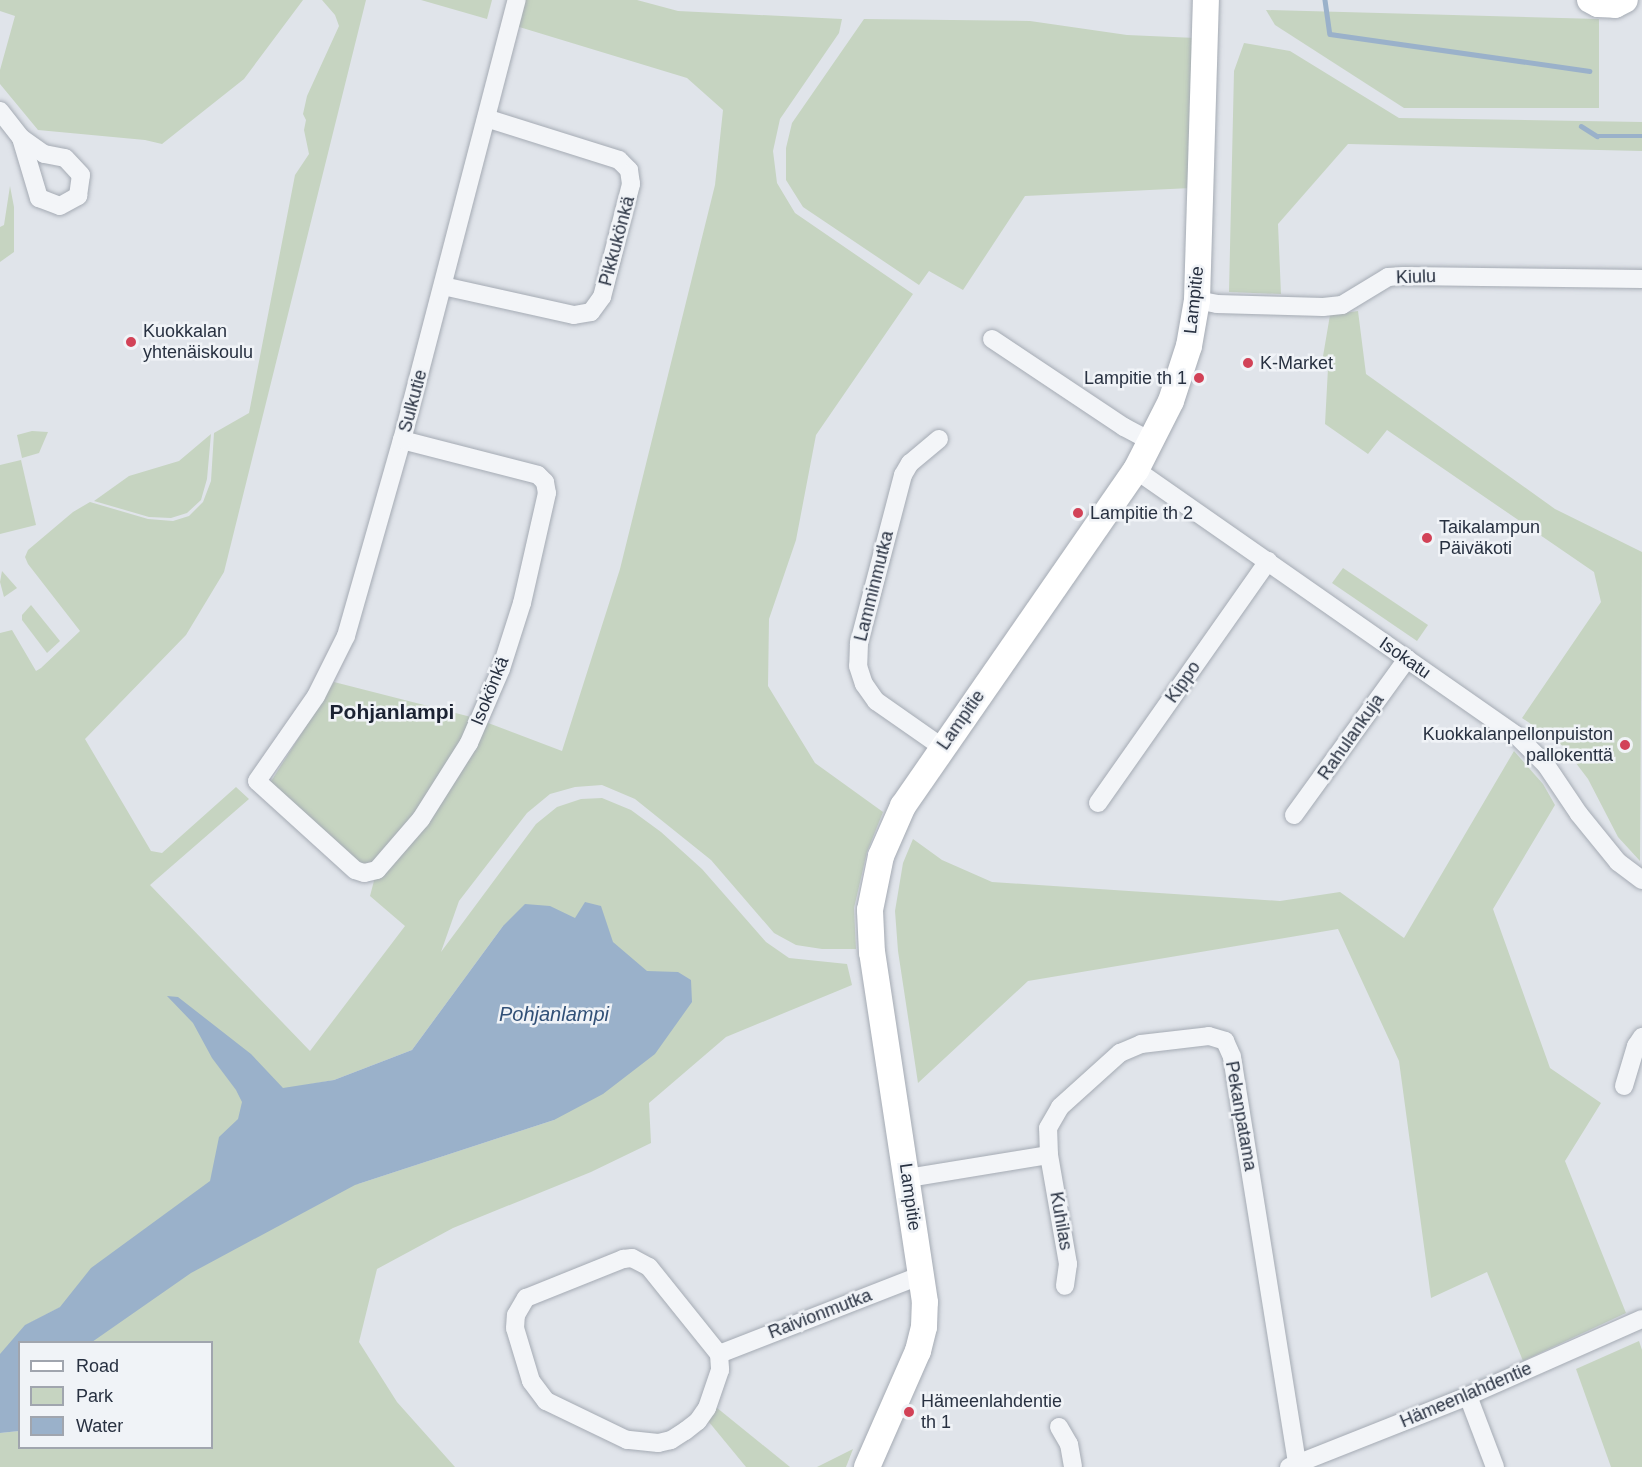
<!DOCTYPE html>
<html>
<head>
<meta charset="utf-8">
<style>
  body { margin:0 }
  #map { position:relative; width:1642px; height:1467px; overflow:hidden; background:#e0e4ea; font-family:Helvetica,sans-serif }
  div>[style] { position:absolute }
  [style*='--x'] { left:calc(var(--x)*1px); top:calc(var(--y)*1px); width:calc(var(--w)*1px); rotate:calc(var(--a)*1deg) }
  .green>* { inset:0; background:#c6d4c1 }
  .water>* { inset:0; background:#9ab1ca }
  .stream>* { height:4.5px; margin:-2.25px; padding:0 2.25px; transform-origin:2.25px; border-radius:2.25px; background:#9ab1ca }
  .roads { filter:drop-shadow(0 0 2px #a5abb4) drop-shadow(0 0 2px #a5abb4) }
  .street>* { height:18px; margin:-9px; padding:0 9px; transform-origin:9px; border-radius:9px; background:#f3f5f8 }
  .secondary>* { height:26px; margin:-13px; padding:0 13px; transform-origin:13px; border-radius:13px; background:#fff }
  .dots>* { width:16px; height:16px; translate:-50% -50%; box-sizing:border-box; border:3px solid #f0f3f7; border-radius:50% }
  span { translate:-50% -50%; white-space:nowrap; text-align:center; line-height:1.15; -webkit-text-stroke:5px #f0f3f7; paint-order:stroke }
  .street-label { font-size:18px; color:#283141 }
  .poi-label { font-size:18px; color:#283141 }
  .left { translate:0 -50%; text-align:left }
  .right { translate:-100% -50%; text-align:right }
  .water-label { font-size:20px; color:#315077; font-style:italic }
  .quarter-label { font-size:21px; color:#1b2232; font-weight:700 }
  .legend { position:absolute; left:18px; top:1341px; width:195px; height:108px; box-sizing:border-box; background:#f0f3f7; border:2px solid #a0a5ae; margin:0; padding:8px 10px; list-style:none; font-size:18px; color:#283141 }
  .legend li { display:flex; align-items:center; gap:12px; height:30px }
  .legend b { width:30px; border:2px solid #a0a5ae }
</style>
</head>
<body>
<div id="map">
  <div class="green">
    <i style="clip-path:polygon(0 0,303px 0,244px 79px,162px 144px,145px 140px,38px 130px,0 84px,0 70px,15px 16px,0 11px)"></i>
    <i style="clip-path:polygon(evenodd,322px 0,366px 0,224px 572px,186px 635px,85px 739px,151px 851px,162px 853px,236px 787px,249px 799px,150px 885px,310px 1051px,405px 926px,370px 896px,375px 877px,270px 783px,334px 682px,475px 718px,562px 751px,620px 569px,715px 185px,723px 110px,687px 78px,516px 26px,525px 0,637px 0,678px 11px,842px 19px,839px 33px,780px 119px,773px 151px,777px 183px,795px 213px,913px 294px,816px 435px,796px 540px,769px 619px,768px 686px,815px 763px,883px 812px,867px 852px,854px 908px,856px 949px,822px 949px,796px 945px,774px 933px,711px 860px,635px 799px,602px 785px,575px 787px,550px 794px,527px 813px,459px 901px,441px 952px,536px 824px,557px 807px,581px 799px,602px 798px,631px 810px,661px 832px,702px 869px,766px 942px,789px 958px,847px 964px,852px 985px,726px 1037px,649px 1103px,651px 1143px,591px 1172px,453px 1228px,377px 1269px,359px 1342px,397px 1402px,455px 1467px,0 1467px,0 1433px,19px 1431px,20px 1448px,212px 1448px,212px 1342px,48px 1342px,86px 1294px,26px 1325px,0 1357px,0 633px,12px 630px,36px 671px,41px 668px,80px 631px,28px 564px,25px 557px,28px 550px,73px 512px,90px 502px,148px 519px,173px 521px,189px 516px,203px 502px,211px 481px,214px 433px,249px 413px,295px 175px,309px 154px,304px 130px,306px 120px,303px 114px,307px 96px,339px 26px,335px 15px,322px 0,503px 926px,554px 1120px,358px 1184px,295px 1087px,334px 1080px,412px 1050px,503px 926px)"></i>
    <i style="clip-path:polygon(421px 0,492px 0,487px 19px)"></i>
    <i style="clip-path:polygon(1266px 10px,1599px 19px,1599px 108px,1404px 108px,1275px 25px)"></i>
    <i style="clip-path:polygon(864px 19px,1030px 21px,1127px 35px,1196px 38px,1191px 188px,1025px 196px,963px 290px,929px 271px,919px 285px,803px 207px,786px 180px,786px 148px,792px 123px)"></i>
    <i style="clip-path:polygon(1244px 43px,1290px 51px,1399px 118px,1642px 122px,1642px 151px,1348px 144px,1278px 224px,1281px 294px,1229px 292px,1234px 71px)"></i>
    <i style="clip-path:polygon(10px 186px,14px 207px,14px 252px,0 262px,0 227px,4px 225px)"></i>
    <i style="clip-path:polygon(1358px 311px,1366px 374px,1555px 509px,1642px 552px,1640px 861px,1618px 837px,1588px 779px,1563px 746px,1522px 718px,1601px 602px,1594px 572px,1387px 430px,1368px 454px,1325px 424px,1328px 368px,1321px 368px,1330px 315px)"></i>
    <i style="clip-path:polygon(32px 431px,48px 432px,39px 453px,22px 458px,17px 435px)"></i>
    <i style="clip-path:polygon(211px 434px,207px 479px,201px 500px,187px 513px,171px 518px,149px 517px,94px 501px,129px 476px,179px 461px)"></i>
    <i style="clip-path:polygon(21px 460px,36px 525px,0 534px,0 465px)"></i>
    <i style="clip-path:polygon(1343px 568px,1428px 625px,1417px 641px,1332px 583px)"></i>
    <i style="clip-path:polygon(2px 571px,17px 588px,4px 597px,0 582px)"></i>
    <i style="clip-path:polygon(31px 605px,60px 641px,47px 653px,22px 620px,22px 615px)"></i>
    <i style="clip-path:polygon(1514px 751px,1543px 784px,1555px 805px,1493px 909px,1550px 1068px,1601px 1103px,1565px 1161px,1626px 1313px,1523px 1361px,1487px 1272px,1431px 1298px,1399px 1061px,1338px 929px,1028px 981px,918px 1083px,898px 951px,895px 911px,903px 863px,913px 839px,942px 860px,992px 882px,1280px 901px,1340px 892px,1404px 938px)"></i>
    <i style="clip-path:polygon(1639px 1341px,1642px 1350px,1642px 1467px,1611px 1467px,1576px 1369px)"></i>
    <i style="clip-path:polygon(711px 1403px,790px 1467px,746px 1467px,704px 1416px)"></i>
    <i style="clip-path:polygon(853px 1449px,846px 1467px,817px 1467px)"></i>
  </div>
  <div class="water">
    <i style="clip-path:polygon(585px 902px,601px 906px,613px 942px,647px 971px,678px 972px,691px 980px,692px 1002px,655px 1054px,603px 1094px,554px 1120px,355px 1185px,191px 1273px,92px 1342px,20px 1342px,19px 1431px,0 1433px,0 1354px,25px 1325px,60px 1307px,91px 1268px,210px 1181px,219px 1137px,238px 1119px,242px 1102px,236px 1090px,212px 1058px,193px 1023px,167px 996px,178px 997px,251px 1054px,283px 1088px,334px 1080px,412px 1050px,503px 926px,525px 904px,550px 906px,575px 918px)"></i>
  </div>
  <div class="stream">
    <i style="--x:1325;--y:0;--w:34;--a:82"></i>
    <i style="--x:1330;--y:34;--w:262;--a:8.1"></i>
    <i style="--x:1581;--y:126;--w:19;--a:32"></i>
    <i style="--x:1597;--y:136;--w:45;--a:0"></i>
  </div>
  <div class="roads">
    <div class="street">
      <i style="--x:0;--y:111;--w:34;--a:52"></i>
      <i style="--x:21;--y:138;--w:63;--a:73.3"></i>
      <i style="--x:39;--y:198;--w:22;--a:21"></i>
      <i style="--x:60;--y:206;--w:21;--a:-29"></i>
      <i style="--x:78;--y:196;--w:21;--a:-82"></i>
      <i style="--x:81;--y:175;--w:23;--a:-133"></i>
      <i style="--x:65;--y:158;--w:21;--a:-169"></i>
      <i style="--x:44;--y:154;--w:28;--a:-145"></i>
      <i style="--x:443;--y:286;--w:134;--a:12.5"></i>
      <i style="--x:574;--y:315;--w:17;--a:-10"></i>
      <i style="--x:591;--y:312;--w:19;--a:-54"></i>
      <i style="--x:602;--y:297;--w:117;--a:-75.6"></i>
      <i style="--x:631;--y:184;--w:14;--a:-98"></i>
      <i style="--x:629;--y:170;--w:14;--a:-135"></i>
      <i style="--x:619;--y:160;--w:139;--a:-162.5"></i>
      <i style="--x:1197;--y:300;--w:20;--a:11"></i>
      <i style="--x:1217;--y:304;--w:106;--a:1.6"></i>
      <i style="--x:1323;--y:307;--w:19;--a:-6"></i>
      <i style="--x:1342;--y:305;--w:54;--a:-31.3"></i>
      <i style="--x:1388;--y:277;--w:16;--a:-4"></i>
      <i style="--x:1404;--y:276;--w:238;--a:0.7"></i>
      <i style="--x:992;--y:339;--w:159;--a:33.7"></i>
      <i style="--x:1124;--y:427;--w:32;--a:28"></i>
      <i style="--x:939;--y:439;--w:38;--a:140"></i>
      <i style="--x:910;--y:463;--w:14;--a:120"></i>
      <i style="--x:903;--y:475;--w:174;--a:104.7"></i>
      <i style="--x:859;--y:643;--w:23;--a:92"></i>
      <i style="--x:858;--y:666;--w:19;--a:72"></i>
      <i style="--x:864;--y:684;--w:21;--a:55"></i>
      <i style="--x:876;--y:701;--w:80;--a:34.9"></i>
      <i style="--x:402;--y:440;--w:140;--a:14.4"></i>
      <i style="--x:538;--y:475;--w:10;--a:45"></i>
      <i style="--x:545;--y:482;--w:11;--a:80"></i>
      <i style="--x:547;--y:493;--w:113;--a:102.8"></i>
      <i style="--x:522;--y:603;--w:69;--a:107.7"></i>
      <i style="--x:501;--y:669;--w:81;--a:113.4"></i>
      <i style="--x:469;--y:743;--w:90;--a:122.3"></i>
      <i style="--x:421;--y:819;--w:67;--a:130.8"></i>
      <i style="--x:377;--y:870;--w:13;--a:167"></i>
      <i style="--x:364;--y:873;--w:9;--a:-162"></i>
      <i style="--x:355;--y:870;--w:132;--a:-137.8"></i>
      <i style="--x:257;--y:781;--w:103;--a:-55.2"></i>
      <i style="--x:316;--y:696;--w:67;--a:-63.4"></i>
      <i style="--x:346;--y:636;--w:204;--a:-74.1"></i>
      <i style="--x:402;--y:440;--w:455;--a:-75.4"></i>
      <i style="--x:1136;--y:470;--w:463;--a:34.9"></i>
      <i style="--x:1516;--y:735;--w:42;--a:45"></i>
      <i style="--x:1546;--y:765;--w:59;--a:56"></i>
      <i style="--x:1579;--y:814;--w:62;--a:50.9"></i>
      <i style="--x:1618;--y:862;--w:30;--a:37"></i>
      <i style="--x:1098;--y:803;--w:296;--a:-54.9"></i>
      <i style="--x:1294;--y:815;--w:193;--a:-54.1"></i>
      <i style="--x:1624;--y:1086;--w:42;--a:-73.3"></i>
      <i style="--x:1636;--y:1046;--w:11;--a:-56"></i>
      <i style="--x:1049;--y:1155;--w:111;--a:80.1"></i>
      <i style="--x:1068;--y:1264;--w:22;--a:98"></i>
      <i style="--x:908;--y:1178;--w:143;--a:-9.3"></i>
      <i style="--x:1049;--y:1155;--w:27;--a:-92"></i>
      <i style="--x:1048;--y:1128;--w:24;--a:-60"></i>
      <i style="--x:1060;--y:1107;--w:81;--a:-42"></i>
      <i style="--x:1120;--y:1053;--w:23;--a:-23"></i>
      <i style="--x:1141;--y:1044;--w:68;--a:-6.7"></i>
      <i style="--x:1209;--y:1036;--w:17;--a:17"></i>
      <i style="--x:1225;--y:1041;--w:17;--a:66"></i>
      <i style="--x:1232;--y:1057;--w:412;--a:80.9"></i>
      <i style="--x:632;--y:1258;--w:19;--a:28"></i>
      <i style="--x:649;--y:1267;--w:112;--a:51.2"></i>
      <i style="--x:719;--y:1354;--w:16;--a:86"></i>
      <i style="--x:720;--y:1370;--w:40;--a:108.9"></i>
      <i style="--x:707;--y:1408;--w:16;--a:125"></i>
      <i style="--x:698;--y:1421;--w:16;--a:142"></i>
      <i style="--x:685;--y:1431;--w:17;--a:147"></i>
      <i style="--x:671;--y:1440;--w:13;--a:167"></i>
      <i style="--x:658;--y:1443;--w:31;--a:-174"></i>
      <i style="--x:627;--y:1440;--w:90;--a:-154.3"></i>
      <i style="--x:546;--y:1401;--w:25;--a:-127"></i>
      <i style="--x:531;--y:1381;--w:55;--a:-106.8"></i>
      <i style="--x:515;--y:1328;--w:13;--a:-86"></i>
      <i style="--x:516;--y:1315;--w:20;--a:-60"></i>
      <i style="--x:526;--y:1298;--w:105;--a:-21.9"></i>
      <i style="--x:623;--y:1259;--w:9;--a:-6"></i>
      <i style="--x:719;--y:1354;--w:218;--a:-21.3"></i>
      <i style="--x:1468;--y:1396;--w:76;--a:69.2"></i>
      <i style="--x:1059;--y:1427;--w:20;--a:60"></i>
      <i style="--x:1069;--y:1444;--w:23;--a:80"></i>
      <i style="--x:1289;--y:1467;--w:193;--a:-21.6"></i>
      <i style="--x:1468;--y:1396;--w:190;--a:-23.9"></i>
    </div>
    <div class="secondary">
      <i style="--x:1590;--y:0;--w:9;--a:27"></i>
      <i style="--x:1598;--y:4;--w:17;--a:3"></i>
      <i style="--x:1615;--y:5;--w:11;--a:-27"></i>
      <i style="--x:867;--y:1467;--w:127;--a:-66.3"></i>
      <i style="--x:918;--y:1351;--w:25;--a:-76"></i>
      <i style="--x:924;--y:1327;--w:25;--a:-88"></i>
      <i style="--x:925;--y:1302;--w:353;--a:-98.6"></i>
      <i style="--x:872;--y:953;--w:43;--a:-92.7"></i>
      <i style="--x:870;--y:910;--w:55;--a:-78.5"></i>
      <i style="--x:881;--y:856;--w:55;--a:-66.3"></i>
      <i style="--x:903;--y:806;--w:409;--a:-55.3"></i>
      <i style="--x:1136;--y:470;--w:77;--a:-63.1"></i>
      <i style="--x:1171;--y:401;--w:58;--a:-71.9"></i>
      <i style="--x:1189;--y:346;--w:47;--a:-80.1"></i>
      <i style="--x:1197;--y:300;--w:300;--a:-88.3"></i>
    </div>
  </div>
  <div class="dots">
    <i style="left:131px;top:342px;background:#d24257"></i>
    <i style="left:1248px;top:363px;background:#d24257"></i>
    <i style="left:1199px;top:378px;background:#d24257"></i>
    <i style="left:1078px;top:513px;background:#d24257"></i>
    <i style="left:1427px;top:538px;background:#d24257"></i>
    <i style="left:1625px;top:745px;background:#d24257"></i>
    <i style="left:909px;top:1412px;background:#d24257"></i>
  </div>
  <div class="street-label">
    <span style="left:617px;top:241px;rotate:-75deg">Pikkukönkä</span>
    <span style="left:1416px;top:277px;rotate:-2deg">Kiulu</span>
    <span style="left:1194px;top:300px;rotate:-84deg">Lampitie</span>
    <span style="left:413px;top:401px;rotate:-75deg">Sulkutie</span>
    <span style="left:874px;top:586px;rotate:-76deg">Lamminmutka</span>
    <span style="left:1405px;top:658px;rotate:35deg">Isokatu</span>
    <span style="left:1183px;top:682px;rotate:-55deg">Kippo</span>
    <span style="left:490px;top:691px;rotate:-68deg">Isokönkä</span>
    <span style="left:961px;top:720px;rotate:-55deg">Lampitie</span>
    <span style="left:1351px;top:737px;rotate:-55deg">Rahulankuja</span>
    <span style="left:1241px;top:1116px;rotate:80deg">Pekanpatama</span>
    <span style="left:910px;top:1197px;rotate:82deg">Lampitie</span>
    <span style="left:1061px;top:1221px;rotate:80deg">Kuhilas</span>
    <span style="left:820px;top:1314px;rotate:-21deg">Raivionmutka</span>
    <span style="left:1466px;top:1395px;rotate:-23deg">Hämeenlahdentie</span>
  </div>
  <div class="poi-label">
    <span class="left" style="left:143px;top:342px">Kuokkalan<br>yhtenäiskoulu</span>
    <span class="left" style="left:1260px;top:363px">K-Market</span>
    <span class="right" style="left:1187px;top:378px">Lampitie th 1</span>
    <span class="left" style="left:1090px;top:513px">Lampitie th 2</span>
    <span class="left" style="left:1439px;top:538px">Taikalampun<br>Päiväkoti</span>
    <span class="right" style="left:1613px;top:745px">Kuokkalanpellonpuiston<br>pallokenttä</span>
    <span class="left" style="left:921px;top:1412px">Hämeenlahdentie<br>th 1</span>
  </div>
  <div class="water-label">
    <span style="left:554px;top:1014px">Pohjanlampi</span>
  </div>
  <div class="quarter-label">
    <span style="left:392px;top:712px">Pohjanlampi</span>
  </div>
  <ul class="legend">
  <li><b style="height:8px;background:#fff"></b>Road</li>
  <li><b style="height:16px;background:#c6d4c1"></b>Park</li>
  <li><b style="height:16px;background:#9ab1ca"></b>Water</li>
  </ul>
</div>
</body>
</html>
